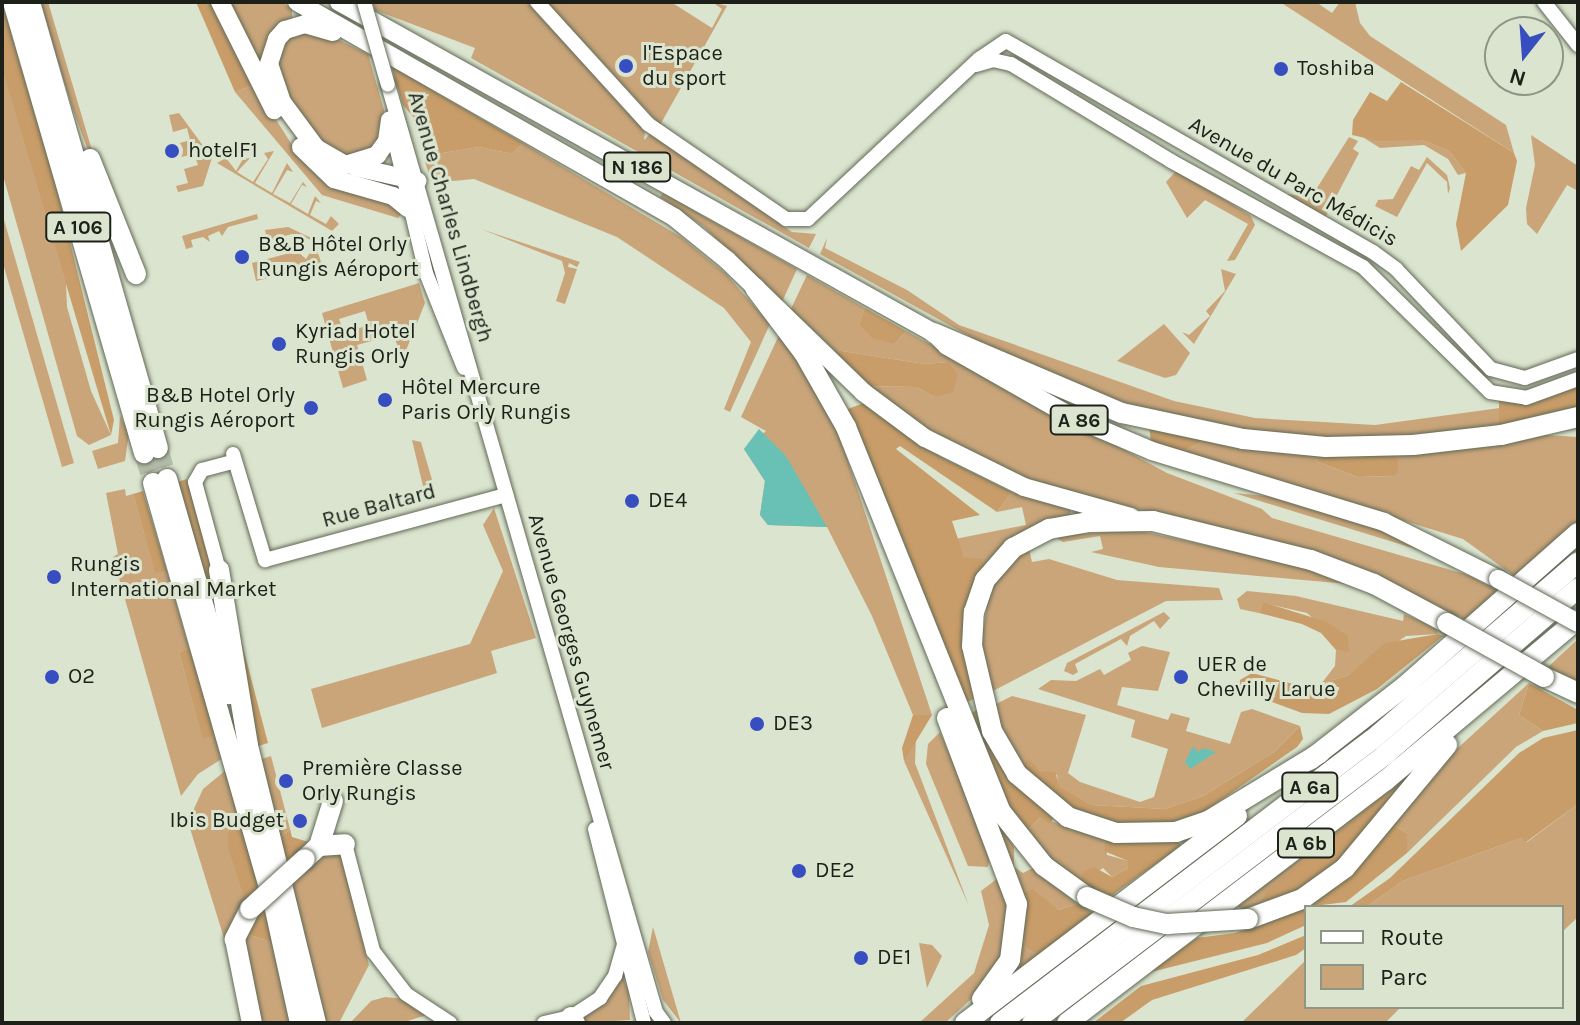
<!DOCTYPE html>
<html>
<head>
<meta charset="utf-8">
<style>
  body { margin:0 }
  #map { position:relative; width:1580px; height:1025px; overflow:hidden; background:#dae4ce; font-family:Karla,sans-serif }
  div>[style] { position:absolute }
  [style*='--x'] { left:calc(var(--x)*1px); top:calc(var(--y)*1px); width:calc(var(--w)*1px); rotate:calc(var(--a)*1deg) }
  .green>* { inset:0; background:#caa57a }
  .forest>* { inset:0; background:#c99d69 }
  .water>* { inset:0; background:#69c0b4 }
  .motorway-tunnel>* { height:20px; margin-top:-10px; transform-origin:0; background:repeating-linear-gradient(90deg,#b4bdaa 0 20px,transparent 0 30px) }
  .roads { filter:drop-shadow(0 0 2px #616956) drop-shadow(0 0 2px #616956) }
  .tertiary>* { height:14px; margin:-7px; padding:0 7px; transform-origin:7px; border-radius:7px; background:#fff }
  .secondary>* { height:14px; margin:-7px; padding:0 7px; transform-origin:7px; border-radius:7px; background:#fff }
  .trunk>* { height:18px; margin:-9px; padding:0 9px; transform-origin:9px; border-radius:9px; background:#fff }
  .motorway>* { height:20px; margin:-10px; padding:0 10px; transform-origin:10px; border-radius:10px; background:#fff }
  .bridges { filter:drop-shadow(0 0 2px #616956) drop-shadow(0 0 2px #616956) }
  .secondary-bridge>* { height:14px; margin:-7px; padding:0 7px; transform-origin:7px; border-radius:7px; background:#fff }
  .trunk-bridge>* { height:18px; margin:-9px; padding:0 9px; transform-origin:9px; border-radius:9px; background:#fff }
  .motorway-bridge>* { height:20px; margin:-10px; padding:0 10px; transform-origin:10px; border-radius:10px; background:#fff }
  .dots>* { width:22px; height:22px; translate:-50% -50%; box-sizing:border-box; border:4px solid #dae4ce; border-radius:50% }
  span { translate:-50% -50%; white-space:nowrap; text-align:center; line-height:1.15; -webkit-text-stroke:6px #dae4ce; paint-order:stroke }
  .shield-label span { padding:2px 6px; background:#dae4ce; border:2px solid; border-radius:6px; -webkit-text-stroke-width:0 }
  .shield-label { font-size:20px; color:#1c2018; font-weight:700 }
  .poi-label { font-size:22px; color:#1c2018 }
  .left { translate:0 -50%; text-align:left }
  .right { translate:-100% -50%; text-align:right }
  .street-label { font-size:22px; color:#1c2018 }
  .frame { position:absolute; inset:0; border:4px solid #1c2018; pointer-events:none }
  .legend { position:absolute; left:1304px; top:905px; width:260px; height:104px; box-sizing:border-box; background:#dae4ce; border:2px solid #8e9685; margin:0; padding:10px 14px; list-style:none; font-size:24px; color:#1c2018 }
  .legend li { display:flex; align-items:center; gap:16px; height:40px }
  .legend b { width:40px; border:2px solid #8e9685 }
  .north { position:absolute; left:1484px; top:16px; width:80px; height:80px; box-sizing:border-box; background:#dae4ce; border:2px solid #8e9685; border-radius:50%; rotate:197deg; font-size:22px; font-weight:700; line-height:32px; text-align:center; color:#1c2018 }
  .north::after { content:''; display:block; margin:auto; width:28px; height:36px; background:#374ec0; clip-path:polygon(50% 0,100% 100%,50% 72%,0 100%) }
</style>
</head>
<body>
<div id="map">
  <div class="green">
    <i style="clip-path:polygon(39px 2px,48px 2px,107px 201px,73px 110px)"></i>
    <i style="clip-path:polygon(228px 2px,280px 2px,292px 8px,292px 20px,267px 39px,264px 77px)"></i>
    <i style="clip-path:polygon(373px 2px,529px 2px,645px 131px,644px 140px,650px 134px,792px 232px,816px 234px,809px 248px,471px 58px,475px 48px,375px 10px)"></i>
    <i style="clip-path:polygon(546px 2px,671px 2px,712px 28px,722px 9px,712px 2px,727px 6px,660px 125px)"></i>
    <i style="clip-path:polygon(1280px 2px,1316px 2px,1332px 13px,1340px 2px,1355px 2px,1360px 23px,1370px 36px,1506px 125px,1514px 153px)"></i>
    <i style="clip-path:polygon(295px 31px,331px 36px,368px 54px,384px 110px,379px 146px,352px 158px,325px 148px,287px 102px,274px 55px)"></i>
    <i style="clip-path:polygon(2px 68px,66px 283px,67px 307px,91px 391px,111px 435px,89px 445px,77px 436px,2px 172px)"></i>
    <i style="clip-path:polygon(254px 85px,294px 148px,334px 187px,392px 202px,403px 212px,398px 218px,322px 195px,235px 92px)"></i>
    <i style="clip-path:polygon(179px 113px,212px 158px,203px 186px,178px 192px,176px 186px,188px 183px,184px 169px,198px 165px,194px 154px,181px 157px,177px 144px,190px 140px,187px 128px,173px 132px,169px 115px)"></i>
    <i style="clip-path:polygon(1531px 135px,1578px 166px,1578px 191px,1567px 185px,1537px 234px,1527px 224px,1526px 208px,1535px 165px)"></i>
    <i style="clip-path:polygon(1349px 137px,1358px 141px,1353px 149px,1359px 153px,1326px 216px,1284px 194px,1312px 196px)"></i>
    <i style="clip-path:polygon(1364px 138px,1422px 140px,1449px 151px,1466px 173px,1458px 175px,1448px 159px,1424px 145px,1380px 148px)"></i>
    <i style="clip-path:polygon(523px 143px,681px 237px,726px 274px,770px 324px,730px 412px,724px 409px,751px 342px,724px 308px,617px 237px,474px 179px,432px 183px,425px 162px,428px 148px,430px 155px,479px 147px,512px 154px)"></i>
    <i style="clip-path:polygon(274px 151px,255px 183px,272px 193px,287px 163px,293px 172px,287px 170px,273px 194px,290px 203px,303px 182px,307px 187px,302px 185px,291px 204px,308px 214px,315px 196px,321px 203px,316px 201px,310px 215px,326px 224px,331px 216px,339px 224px,332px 231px,217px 163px,226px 158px,236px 171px,243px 159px,250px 158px,237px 172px,253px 182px,268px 159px,264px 153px)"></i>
    <i style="clip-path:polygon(1427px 157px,1447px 175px,1450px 188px,1448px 194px,1447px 182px,1427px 163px,1397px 217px,1375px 206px,1378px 200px,1393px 199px,1411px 166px,1419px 170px)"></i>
    <i style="clip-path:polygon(1177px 170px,1251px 216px,1255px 225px,1235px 260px,1227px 261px,1248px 224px,1205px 200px,1187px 218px,1166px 182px)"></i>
    <i style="clip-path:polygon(663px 193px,797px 269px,782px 302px,703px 226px,660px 197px)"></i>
    <i style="clip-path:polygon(2px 213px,74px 463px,62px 467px,2px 260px)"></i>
    <i style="clip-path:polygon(257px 214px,258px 219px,228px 227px,222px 236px,219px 231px,208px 236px,210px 242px,203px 237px,191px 240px,193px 247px,186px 249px,182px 236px)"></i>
    <i style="clip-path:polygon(288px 227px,322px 243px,317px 250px,322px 265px,256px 281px,252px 263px,297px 251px,306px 259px,316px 243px,305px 237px,301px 245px,292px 234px,267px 241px,265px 230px)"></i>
    <i style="clip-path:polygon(481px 229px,580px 262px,577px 267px,569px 263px,568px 267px,577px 269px,565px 304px,556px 301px,565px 273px,562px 261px)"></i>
    <i style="clip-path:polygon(827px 238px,825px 248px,907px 290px,959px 325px,1174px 401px,1255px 418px,1375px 425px,1500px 408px,1499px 428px,1367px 440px,1267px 436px,1127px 407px,998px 352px,820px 254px)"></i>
    <i style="clip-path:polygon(1221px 269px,1236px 274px,1194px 344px,1182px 332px,1189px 335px,1210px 316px,1206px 311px,1225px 291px)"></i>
    <i style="clip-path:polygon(807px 275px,865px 308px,859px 324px,895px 344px,906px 331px,1167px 473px,1262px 509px,1272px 518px,1468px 575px,1501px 592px,1468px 621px,1319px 553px,1023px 482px,938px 440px,864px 386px,916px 387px,935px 397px,948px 362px,925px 364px,829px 349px,790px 311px)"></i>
    <i style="clip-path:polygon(evenodd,419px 283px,425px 303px,403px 358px,393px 335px,357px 345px,367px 380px,343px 388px,322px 313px,419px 283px,365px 311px,369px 325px,344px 333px,339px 319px,365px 311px)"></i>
    <i style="clip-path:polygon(1164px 324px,1190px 353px,1176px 375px,1165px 378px,1117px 361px)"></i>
    <i style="clip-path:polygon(779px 335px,803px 367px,840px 437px,932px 715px,913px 715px,872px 616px,827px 527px,768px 525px,760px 515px,765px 481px,744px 449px,766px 431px,741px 417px)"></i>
    <i style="clip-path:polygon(120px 416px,129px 433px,125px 461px,98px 469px,92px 451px,118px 443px)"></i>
    <i style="clip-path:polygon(1546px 435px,1578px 437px,1578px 522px,1517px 578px,1463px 539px,1181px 452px,1208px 439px,1315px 451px,1318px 462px,1358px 477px,1395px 476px,1397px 451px)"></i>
    <i style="clip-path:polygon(412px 440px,421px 442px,433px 483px,423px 486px)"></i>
    <i style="clip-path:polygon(125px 489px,126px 496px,133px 494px,155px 572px,167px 571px,189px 648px,179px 652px,202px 737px,218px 736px,223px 758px,198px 774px,181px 796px,113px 557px,118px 554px,106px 493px)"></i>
    <i style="clip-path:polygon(1012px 492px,1071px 509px,1070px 516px,984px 571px,964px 557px,955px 539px,1026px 525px,1022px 507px,997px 512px)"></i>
    <i style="clip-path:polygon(1234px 493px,1278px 497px,1392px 534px,1442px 557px)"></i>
    <i style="clip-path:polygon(494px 508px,536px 638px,491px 651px,497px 673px,322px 728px,311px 689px,470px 644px,503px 571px,483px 525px)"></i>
    <i style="clip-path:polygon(1136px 530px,1297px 565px,1348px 584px,1159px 567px,1091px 552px,1103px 549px,1100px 536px,1063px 542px,1053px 536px)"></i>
    <i style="clip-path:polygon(1029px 549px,1032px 562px,1049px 559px,1117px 580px,1219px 588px,1223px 600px,1166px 601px,989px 693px,981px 645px,989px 592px,1009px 563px)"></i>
    <i style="clip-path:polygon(1247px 591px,1296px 596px,1403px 621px,1404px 614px,1436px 628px,1438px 634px,1406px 636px,1349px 675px,1321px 684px,1335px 666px,1336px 650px,1349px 651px,1307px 613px,1263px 603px,1259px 613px,1240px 609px,1237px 599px)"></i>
    <i style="clip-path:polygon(1164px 612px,1170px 618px,1160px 629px,1154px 621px,1130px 636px,1127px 646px,1121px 639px,1075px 664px,1078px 672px,1073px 675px,1064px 671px,1067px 663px)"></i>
    <i style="clip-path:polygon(1578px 639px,1578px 684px,1548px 667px)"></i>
    <i style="clip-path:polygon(1142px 646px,1170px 652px,1158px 691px,1122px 687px,1117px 705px,1168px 720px,1171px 713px,1190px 718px,1186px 731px,1230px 744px,1241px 712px,1252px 709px,1300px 726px,1274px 752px,1203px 796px,1165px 809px,1092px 805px,1059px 787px,1057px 775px,1021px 767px,990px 707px,1012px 696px,1086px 715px,1068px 773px,1080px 782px,1140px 802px,1154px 797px,1168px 749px,1131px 737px,1135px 720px,1038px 689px,1051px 680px,1076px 681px,1100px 669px,1104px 675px,1131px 660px,1128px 653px)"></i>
    <i style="clip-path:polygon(1529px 683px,1519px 715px,1543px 731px,1516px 747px,1407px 853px,1407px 833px,1393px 825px,1448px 757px)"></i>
    <i style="clip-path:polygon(940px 732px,991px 853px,988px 867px,968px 866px,926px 764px,928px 744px)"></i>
    <i style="clip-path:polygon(916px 738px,915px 763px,969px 906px,904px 761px)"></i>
    <i style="clip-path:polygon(271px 756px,290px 829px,278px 841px,259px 760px)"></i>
    <i style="clip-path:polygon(226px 770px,240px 820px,246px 903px,234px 921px,246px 1009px,188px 822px,203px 789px)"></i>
    <i style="clip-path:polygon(1402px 779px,1406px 783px,1395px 797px,1259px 908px,1243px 911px,1237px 905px)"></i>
    <i style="clip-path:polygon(1578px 804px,1578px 917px,1562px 932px,1562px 907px,1366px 907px,1403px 881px,1521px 838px,1527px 842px)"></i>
    <i style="clip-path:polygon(995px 817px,1014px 847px,1014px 867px,1023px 873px,1035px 867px,1077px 904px,1058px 910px,1045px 905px,1040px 895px,1026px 901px,1026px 948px,1038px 955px,1020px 971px,1015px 966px,1021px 943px)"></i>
    <i style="clip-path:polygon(1040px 818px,1106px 838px,1107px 855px,1129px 861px,1128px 868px,1112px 877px,1103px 868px,1079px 884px,1022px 836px)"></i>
    <i style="clip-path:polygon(340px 852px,369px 965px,339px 1023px,324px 1023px,291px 880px,321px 854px)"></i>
    <i style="clip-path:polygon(998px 878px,1010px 904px,1003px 956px,979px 992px,945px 1023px,919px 1023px,974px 973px,989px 925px,981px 891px)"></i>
    <i style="clip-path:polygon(653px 927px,681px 1023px,663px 1000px,648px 952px)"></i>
    <i style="clip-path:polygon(241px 932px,274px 943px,290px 1023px,256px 1023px)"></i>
    <i style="clip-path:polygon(919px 943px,932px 945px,942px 956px,927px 988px)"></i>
    <i style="clip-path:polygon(1306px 960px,1306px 1007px,1400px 1008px,1385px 1023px,1241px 1023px)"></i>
    <i style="clip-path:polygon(622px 975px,629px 992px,630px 1020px,583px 1023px,580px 1019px,599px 1007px)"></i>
    <i style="clip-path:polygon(385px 997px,406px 999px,430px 1014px,401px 1023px,350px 1023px,371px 1001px)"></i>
  </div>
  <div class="forest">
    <i style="clip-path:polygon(2px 2px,56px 186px,114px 420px,111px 435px,2px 69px)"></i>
    <i style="clip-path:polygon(196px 2px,212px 2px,254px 85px,235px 92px)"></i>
    <i style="clip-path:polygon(391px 66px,523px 143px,512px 154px,479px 147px,430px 155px,424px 130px,403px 105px)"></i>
    <i style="clip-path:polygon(1401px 82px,1514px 153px,1517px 161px,1508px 205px,1461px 251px,1456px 224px,1466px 173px,1449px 151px,1422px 140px,1378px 141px,1352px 135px,1353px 120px,1370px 92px,1387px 101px)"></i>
    <i style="clip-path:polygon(865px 308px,906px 331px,895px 344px,872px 338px,859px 324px)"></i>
    <i style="clip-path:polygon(829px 349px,925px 364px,948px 362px,958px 375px,953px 392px,935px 397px,916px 387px,864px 386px)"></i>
    <i style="clip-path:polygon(1578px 384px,1578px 408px,1499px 428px,1499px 399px)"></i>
    <i style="clip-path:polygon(864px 403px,941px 457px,1012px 492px,997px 512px,900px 446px,896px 449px,980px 515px,952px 521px,964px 557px,982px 559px,984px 571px,966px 663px,974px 699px,962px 704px,845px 410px)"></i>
    <i style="clip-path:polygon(1149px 426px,1208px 439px,1181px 452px,1151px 442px)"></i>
    <i style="clip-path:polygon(1315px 451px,1397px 451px,1398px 470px,1395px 476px,1358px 477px,1318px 462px)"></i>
    <i style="clip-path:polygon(187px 479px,214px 571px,226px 658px,177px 482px)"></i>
    <i style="clip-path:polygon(143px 491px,167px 571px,155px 573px,133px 494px)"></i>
    <i style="clip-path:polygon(1263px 602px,1327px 622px,1348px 636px,1349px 652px,1336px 650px,1321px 633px,1302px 624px,1259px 613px)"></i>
    <i style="clip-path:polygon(236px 621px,268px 743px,255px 747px)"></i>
    <i style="clip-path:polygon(1438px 634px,1443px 636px,1377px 689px,1329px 714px,1302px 713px,1239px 690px,1240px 680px,1252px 673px,1308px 688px,1349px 675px,1385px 643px)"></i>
    <i style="clip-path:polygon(189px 648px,218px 736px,202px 738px,179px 652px)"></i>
    <i style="clip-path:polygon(1529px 683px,1578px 710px,1578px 723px,1543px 731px,1519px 715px)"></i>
    <i style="clip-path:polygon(977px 710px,1002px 767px,1053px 818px,1051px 824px,1040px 818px,1022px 836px,966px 716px)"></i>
    <i style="clip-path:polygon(913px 715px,932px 715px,904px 761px,902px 748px)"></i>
    <i style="clip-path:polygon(1300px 726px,1303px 739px,1297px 747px,1191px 821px,1131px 827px,1081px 814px,1021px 767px,1029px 759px,1039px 771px,1055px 772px,1060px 787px,1092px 805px,1165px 809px,1203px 796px,1274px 752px)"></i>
    <i style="clip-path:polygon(1578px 730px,1578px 804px,1526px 842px,1521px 838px,1403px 881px,1366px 907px,1349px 907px,1390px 878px,1519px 753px,1543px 738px)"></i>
    <i style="clip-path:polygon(1384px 796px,1395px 797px,1351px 852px,1314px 883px,1259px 908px,1266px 891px)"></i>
    <i style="clip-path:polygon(240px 820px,261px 892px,246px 903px,228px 848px,228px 833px)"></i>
    <i style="clip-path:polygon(1393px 825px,1407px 833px,1407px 853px,1346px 902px,1306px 907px,1306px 925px,1267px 943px,1147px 973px,1197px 938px,1235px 933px,1283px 915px,1353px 872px)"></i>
    <i style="clip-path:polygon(290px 829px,292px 837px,312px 843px,285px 869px,278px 841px)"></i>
    <i style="clip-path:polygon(1176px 837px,1181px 846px,1108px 898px,1079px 884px,1084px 871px,1094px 867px,1112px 877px,1128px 868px,1128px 861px,1104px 851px,1106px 838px)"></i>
    <i style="clip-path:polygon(1033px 889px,1058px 910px,1077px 904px,1094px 913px,1038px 955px,1026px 948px,1024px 933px,1025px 892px)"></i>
    <i style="clip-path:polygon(265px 906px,274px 943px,241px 932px)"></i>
    <i style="clip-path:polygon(1306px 935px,1306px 948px,1296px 955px,1152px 1000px,1120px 1023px,1093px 1023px,1141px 986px,1258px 955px)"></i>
  </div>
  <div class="water">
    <i style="clip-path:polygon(759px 429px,786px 456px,827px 527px,768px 525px,760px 515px,765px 481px,744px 449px)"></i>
    <i style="clip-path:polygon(1193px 746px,1198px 752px,1204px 748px,1216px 752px,1190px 769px,1185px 762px)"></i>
  </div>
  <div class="motorway-tunnel">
    <i style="--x:158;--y:448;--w:32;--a:74"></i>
    <i style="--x:144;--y:453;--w:31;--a:73"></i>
  </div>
  <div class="roads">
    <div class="tertiary">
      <i style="--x:537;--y:2;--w:165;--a:47.7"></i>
      <i style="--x:648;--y:124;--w:168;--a:34.5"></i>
      <i style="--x:786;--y:219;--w:22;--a:0"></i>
      <i style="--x:808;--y:219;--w:234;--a:-43.1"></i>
      <i style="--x:979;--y:59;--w:32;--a:-34"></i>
      <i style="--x:1006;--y:41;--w:423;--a:29.9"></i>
      <i style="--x:1373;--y:252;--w:29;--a:36"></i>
      <i style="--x:1396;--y:269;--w:138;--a:46.5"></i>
      <i style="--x:1491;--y:369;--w:35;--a:15"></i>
      <i style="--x:1525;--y:378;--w:56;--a:-19.7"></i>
      <i style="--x:1544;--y:2;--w:55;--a:51.7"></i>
      <i style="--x:976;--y:65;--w:18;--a:-16"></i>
      <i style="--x:993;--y:60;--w:18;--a:13"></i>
      <i style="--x:1011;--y:64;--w:187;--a:31.2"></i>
      <i style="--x:1171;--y:161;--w:219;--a:28.9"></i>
      <i style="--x:1363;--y:267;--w:178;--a:44.5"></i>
      <i style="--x:1490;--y:392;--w:36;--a:9"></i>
      <i style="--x:1526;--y:398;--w:55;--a:-20.1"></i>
      <i style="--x:233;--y:454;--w:111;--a:73.2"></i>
      <i style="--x:265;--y:560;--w:250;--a:-15.1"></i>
      <i style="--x:219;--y:570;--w:91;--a:-105.3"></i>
      <i style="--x:195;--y:482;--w:14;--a:-60"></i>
      <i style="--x:202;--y:470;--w:34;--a:-15"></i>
      <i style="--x:345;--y:844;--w:111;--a:75.3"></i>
      <i style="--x:373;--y:951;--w:54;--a:52.5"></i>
      <i style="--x:406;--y:994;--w:53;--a:33.4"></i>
      <i style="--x:544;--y:1023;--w:28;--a:-13"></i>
      <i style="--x:571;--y:1017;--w:35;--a:-33"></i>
      <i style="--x:600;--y:998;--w:27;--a:-56"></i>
      <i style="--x:615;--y:976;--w:33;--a:-74"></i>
    </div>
    <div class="secondary">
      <i style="--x:388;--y:85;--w:965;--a:73.88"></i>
      <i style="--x:656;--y:1012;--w:14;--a:54"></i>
      <i style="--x:392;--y:129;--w:148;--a:76.7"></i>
      <i style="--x:426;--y:273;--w:102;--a:68.2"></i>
      <i style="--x:595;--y:829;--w:200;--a:75.8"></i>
    </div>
    <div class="trunk">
      <i style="--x:220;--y:2;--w:121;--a:63.4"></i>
      <i style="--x:297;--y:2;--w:435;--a:29.7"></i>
      <i style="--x:675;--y:218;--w:67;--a:38.9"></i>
      <i style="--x:727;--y:260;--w:190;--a:44.1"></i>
      <i style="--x:863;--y:392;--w:77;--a:36.6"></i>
      <i style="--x:925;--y:438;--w:110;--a:26.3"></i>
      <i style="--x:1024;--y:487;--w:111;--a:15.7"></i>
      <i style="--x:339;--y:2;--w:681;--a:29.09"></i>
      <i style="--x:934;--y:333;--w:18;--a:45"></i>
      <i style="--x:947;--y:346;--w:144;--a:29.6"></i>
      <i style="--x:1072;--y:417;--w:87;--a:23"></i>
      <i style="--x:1152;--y:451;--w:243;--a:17"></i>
      <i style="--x:1384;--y:522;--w:127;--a:26.6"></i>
      <i style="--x:333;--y:32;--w:29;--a:-164"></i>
      <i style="--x:305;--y:24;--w:21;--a:163"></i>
      <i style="--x:285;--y:30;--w:12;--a:132"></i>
      <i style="--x:277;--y:39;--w:26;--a:108"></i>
      <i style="--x:269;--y:64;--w:40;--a:71.1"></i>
      <i style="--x:282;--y:102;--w:57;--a:53.5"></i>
      <i style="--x:316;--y:148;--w:34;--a:30"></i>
      <i style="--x:345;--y:165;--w:34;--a:-17"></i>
      <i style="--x:377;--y:155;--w:17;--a:-54"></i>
      <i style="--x:387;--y:141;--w:21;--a:-82"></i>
      <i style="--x:301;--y:147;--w:46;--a:44.1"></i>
      <i style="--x:334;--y:179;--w:61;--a:16.1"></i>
      <i style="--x:393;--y:196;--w:19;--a:39"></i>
      <i style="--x:355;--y:167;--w:64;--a:12.7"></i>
    </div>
    <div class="motorway">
      <i style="--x:13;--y:2;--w:470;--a:73.8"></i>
      <i style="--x:30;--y:2;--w:464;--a:74"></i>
      <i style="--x:90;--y:159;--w:124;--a:68.2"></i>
      <i style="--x:755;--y:288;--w:81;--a:53"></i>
      <i style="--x:804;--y:353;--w:85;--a:60.4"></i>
      <i style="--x:846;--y:427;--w:415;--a:68.1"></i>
      <i style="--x:1001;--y:812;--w:69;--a:51.5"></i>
      <i style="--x:1044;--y:866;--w:53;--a:35.8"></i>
      <i style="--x:934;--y:333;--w:204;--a:23.1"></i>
      <i style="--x:1122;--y:413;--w:124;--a:12.1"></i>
      <i style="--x:1243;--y:439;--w:83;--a:5.5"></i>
      <i style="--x:1326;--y:447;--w:87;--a:-1.3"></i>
      <i style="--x:1413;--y:445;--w:89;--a:-6.5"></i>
      <i style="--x:1501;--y:435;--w:79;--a:-13.2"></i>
      <i style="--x:167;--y:479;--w:224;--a:73.9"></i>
      <i style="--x:153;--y:483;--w:439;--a:74"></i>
      <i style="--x:274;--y:905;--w:121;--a:77.6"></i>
      <i style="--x:219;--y:570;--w:178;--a:80.6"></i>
      <i style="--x:248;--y:746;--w:285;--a:76.2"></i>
      <i style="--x:1544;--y:677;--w:38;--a:25"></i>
      <i style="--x:947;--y:718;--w:199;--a:69.4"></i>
      <i style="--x:1017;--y:904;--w:56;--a:97.1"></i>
      <i style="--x:1010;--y:960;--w:48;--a:125.7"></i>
      <i style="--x:1320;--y:753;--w:131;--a:148.7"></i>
      <i style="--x:1208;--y:821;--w:34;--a:161"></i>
      <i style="--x:1176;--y:832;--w:60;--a:179"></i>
      <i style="--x:1116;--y:833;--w:51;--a:-161.6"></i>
      <i style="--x:1068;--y:817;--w:67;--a:-139.9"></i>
      <i style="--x:1017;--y:774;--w:50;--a:-120.2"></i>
      <i style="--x:992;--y:731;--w:87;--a:-103.2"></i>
      <i style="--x:972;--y:646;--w:34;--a:-87"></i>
      <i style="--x:974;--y:612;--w:34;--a:-71"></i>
      <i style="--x:985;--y:580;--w:43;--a:-48.8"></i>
      <i style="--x:1013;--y:548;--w:41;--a:-27.8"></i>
      <i style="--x:1049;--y:529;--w:41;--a:-9.9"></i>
      <i style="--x:1089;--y:522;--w:64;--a:-0.9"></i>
      <i style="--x:1153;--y:521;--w:163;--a:13.9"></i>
      <i style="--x:1311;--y:560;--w:67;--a:20.9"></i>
      <i style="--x:1374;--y:584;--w:83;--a:28.1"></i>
      <i style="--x:1310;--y:760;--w:120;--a:-37.9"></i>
      <i style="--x:1405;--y:686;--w:231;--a:-41.5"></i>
      <i style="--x:319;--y:846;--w:26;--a:-4"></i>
      <i style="--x:305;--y:859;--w:19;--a:-43"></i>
      <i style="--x:319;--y:846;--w:47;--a:-72.7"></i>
      <i style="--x:250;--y:909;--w:34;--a:117"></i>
      <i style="--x:235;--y:939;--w:86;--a:78.6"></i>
      <i style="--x:1248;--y:919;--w:58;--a:-20.3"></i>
      <i style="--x:1302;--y:899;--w:53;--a:-35.8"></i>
      <i style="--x:1345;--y:868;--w:160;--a:-50.3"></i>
      <i style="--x:571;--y:1017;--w:7;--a:56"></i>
      <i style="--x:965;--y:1023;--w:342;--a:-37.3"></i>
      <i style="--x:1000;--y:1023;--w:467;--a:-37.3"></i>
      <i style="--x:1372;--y:740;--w:272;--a:-40.8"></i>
      <i style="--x:1032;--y:1023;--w:445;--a:-37.2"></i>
      <i style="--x:1386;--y:754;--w:254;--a:-40.8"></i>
      <i style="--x:1067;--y:1023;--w:400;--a:-37.3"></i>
      <i style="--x:1385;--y:781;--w:252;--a:-40"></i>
    </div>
  </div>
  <div class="bridges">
    <div class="secondary-bridge">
      <i style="--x:364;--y:2;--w:86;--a:73.9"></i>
    </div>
    <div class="trunk-bridge">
      <i style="--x:1498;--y:579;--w:91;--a:28.8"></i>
    </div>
    <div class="motorway-bridge">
      <i style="--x:1447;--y:623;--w:111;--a:29.1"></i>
      <i style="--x:1087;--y:897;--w:50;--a:23.5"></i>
      <i style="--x:1133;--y:917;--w:35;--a:12"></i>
      <i style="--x:1167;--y:924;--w:81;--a:-3.5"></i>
      <i style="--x:250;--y:909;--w:74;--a:-42.3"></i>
    </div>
  </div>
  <div class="dots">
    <i style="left:626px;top:66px;background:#374ec0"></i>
    <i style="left:1281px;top:69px;background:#374ec0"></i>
    <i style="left:172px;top:151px;background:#374ec0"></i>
    <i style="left:242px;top:257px;background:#374ec0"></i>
    <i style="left:279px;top:344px;background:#374ec0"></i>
    <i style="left:385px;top:400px;background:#374ec0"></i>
    <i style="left:311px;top:408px;background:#374ec0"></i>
    <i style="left:632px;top:501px;background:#374ec0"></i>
    <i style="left:54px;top:577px;background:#374ec0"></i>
    <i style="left:52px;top:677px;background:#374ec0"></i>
    <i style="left:1181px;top:677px;background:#374ec0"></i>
    <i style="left:757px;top:724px;background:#374ec0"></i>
    <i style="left:286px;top:781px;background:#374ec0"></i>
    <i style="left:300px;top:821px;background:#374ec0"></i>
    <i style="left:799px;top:871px;background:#374ec0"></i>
    <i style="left:861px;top:958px;background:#374ec0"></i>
  </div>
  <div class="shield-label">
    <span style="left:637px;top:167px">N 186</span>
    <span style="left:78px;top:227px">A 106</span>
    <span style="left:1079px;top:420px">A 86</span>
    <span style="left:1310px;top:787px">A 6a</span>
    <span style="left:1306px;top:843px">A 6b</span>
  </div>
  <div class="poi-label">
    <span class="left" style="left:642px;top:66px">l'Espace<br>du sport</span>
    <span class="left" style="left:1297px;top:69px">Toshiba</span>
    <span class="left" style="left:188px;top:151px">hotelF1</span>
    <span class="left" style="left:258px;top:257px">B&amp;B Hôtel Orly<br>Rungis Aéroport</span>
    <span class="left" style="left:295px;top:344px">Kyriad Hotel<br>Rungis Orly</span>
    <span class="left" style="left:401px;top:400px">Hôtel Mercure<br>Paris Orly Rungis</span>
    <span class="right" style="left:295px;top:408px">B&amp;B Hotel Orly<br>Rungis Aéroport</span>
    <span class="left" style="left:648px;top:501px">DE4</span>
    <span class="left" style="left:70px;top:577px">Rungis<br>International Market</span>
    <span class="left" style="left:1197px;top:677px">UER de<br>Chevilly Larue</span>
    <span class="left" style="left:68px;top:677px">O2</span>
    <span class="left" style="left:773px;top:724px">DE3</span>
    <span class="left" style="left:302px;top:781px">Première Classe<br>Orly Rungis</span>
    <span class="right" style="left:284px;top:821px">Ibis Budget</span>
    <span class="left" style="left:815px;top:871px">DE2</span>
    <span class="left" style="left:877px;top:958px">DE1</span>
  </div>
  <div class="street-label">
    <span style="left:1293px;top:182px;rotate:30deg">Avenue du Parc Médicis</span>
    <span style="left:450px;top:217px;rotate:74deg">Avenue Charles Lindbergh</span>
    <span style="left:379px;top:506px;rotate:-15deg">Rue Baltard</span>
    <span style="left:571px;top:642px;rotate:74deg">Avenue Georges Guynemer</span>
  </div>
  <div class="frame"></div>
  <ul class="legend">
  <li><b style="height:10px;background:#fff"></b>Route</li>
  <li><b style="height:22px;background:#caa57a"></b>Parc</li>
  </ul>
  <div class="north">N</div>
</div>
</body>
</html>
